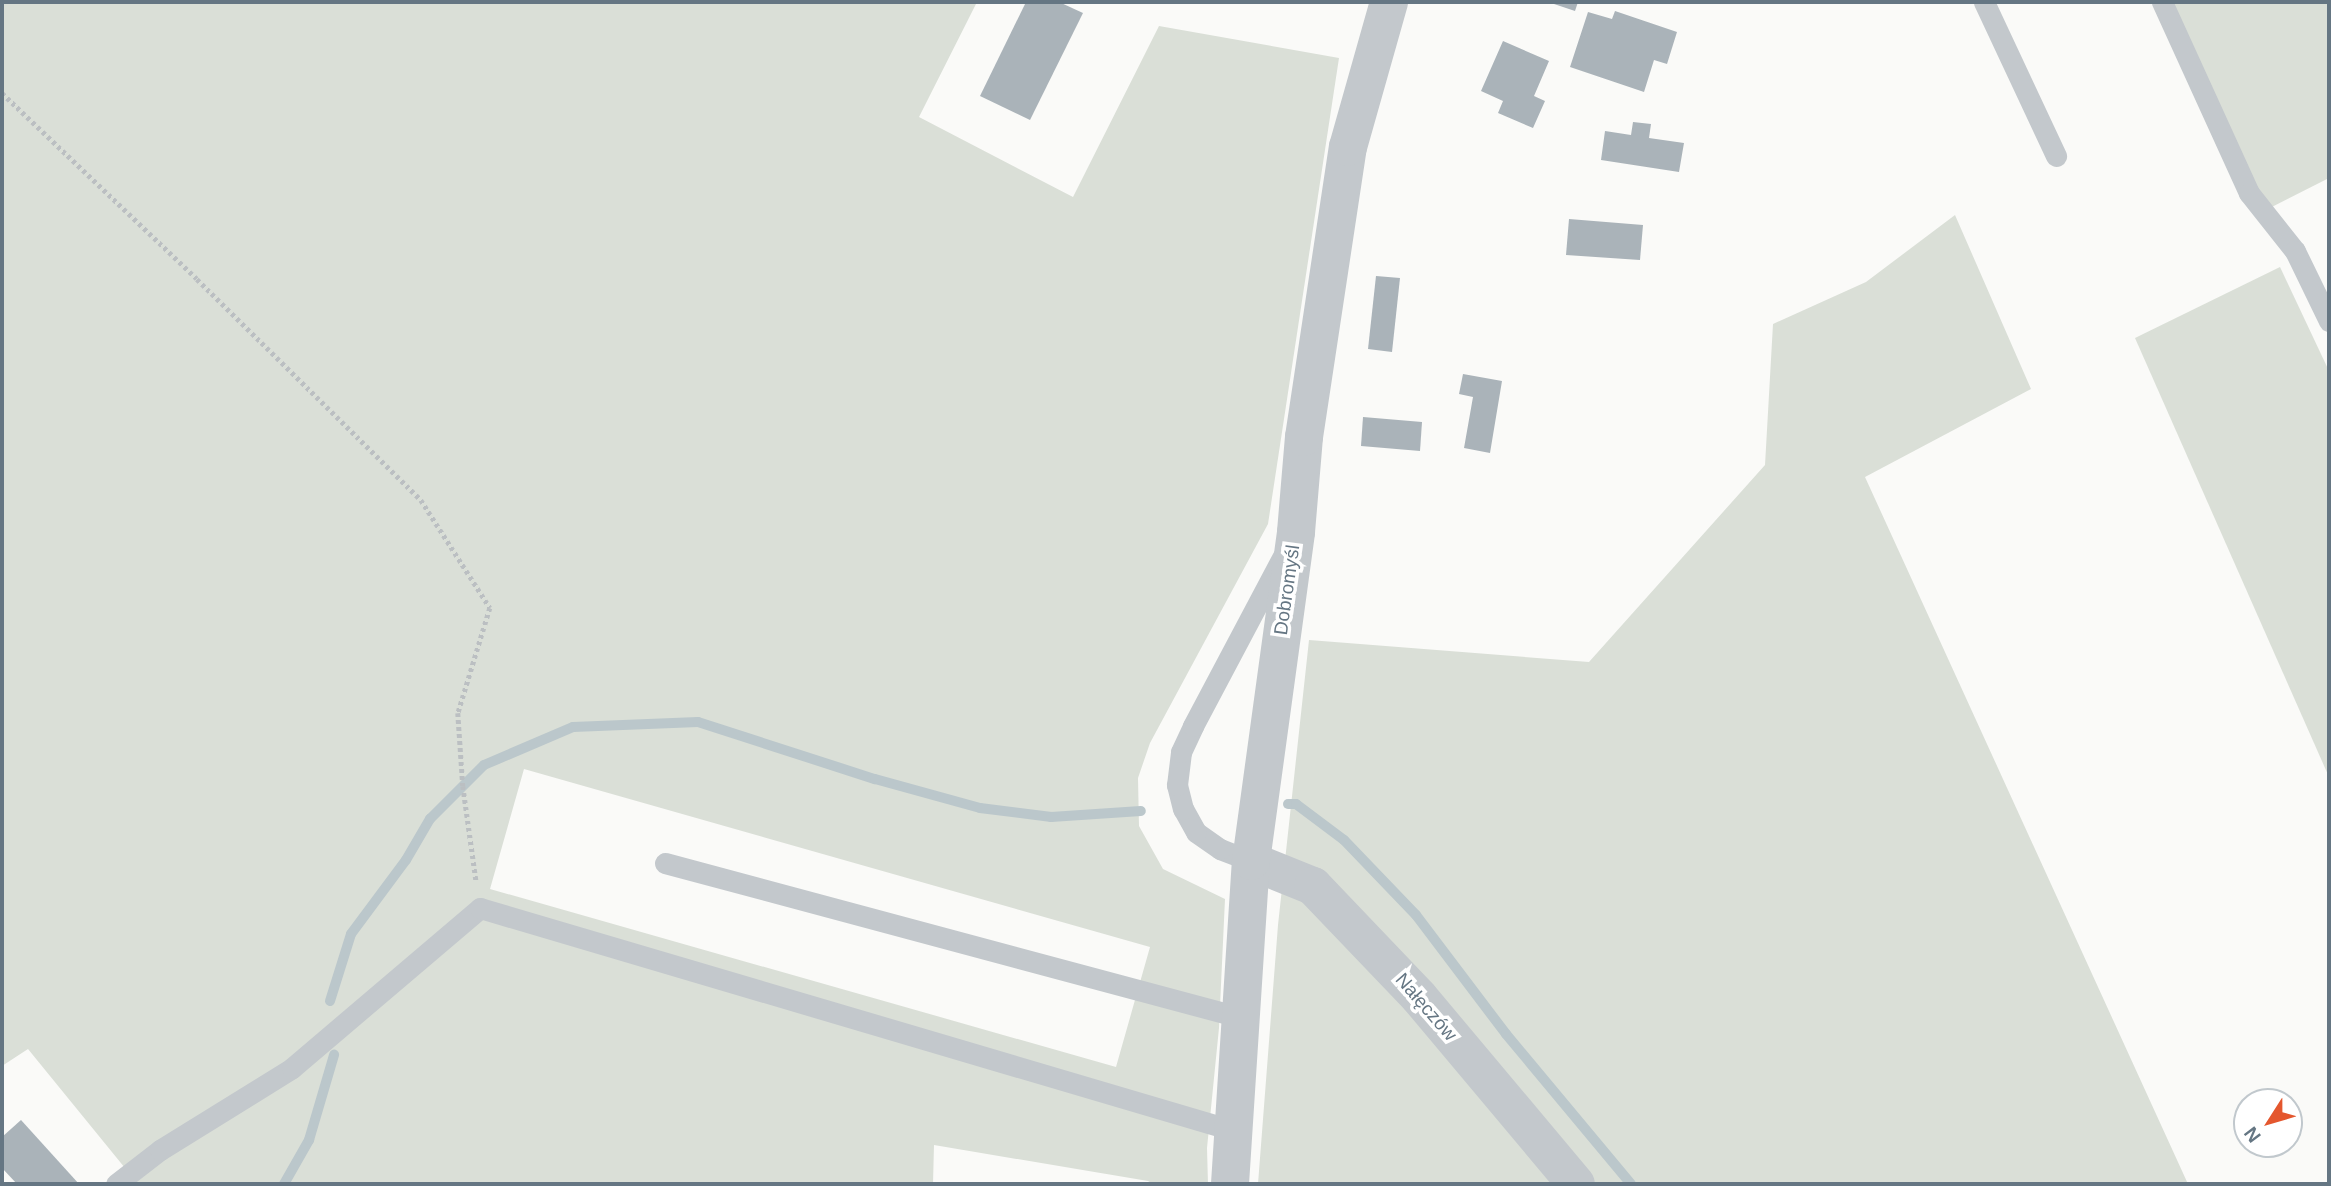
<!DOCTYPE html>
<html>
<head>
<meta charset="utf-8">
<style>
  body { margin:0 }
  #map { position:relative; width:2331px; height:1186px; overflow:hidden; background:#fafaf8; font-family:Arial,sans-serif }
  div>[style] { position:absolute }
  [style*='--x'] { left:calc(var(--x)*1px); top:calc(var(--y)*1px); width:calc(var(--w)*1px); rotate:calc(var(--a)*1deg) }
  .green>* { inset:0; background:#dadfd7 }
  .stream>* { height:10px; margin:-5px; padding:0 5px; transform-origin:5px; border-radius:5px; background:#bbc7cb }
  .building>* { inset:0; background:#aab3b9 }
  .path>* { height:4.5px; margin-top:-2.25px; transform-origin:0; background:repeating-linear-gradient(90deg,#bbbfc2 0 3.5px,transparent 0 7px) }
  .lane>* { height:21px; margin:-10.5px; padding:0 10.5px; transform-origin:10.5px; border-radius:10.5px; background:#c3c8cc }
  .street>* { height:38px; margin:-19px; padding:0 19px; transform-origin:19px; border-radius:19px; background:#c3c8cc }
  span { translate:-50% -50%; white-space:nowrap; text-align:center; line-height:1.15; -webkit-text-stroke:7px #fff; paint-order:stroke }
  .street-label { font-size:19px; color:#657683 }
  .frame { position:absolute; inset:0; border:4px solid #657683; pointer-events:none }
  .north { position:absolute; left:2233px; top:1088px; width:70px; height:70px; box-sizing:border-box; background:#fff; border:2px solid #c1c8cd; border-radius:50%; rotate:233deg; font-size:19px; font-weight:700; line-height:28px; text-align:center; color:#657683 }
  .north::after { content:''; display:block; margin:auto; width:24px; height:32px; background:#e4572e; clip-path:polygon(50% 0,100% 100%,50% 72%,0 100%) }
</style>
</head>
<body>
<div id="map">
  <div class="green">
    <i style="clip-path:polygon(evenodd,2px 2px,977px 2px,919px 117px,1073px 197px,1159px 26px,1339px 58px,1268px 524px,1150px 743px,1138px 778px,1139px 826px,1163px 869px,1225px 899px,1219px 1028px,1207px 1148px,1208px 1184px,1153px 1184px,1148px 1181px,934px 1145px,933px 1184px,138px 1184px,28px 1049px,2px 1066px,2px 2px,524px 769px,1150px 947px,1116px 1067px,490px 889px,524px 769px)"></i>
    <i style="clip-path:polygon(2167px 2px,2329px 2px,2329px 178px,2256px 215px)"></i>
    <i style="clip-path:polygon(1955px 215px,2031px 389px,1865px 477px,2188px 1184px,1258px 1184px,1278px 925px,1309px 640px,1589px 662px,1765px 465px,1773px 324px,1866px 282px)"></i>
    <i style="clip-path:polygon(2280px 267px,2329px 371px,2329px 777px,2135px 338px)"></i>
  </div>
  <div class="stream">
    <i style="--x:1288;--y:804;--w:8;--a:0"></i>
    <i style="--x:1296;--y:804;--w:60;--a:36.9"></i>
    <i style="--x:1344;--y:840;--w:104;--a:46.2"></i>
    <i style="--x:1416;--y:915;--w:149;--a:52.9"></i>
    <i style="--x:1506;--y:1034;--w:195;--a:50.2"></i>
    <i style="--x:330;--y:1001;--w:70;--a:-72.6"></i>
    <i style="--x:351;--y:934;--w:92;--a:-53.4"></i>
    <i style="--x:406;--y:860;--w:48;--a:-59.7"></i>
    <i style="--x:430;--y:819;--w:76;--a:-45"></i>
    <i style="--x:484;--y:765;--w:97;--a:-23.1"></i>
    <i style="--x:573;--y:727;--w:125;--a:-2.3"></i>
    <i style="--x:698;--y:722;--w:186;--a:17.9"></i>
    <i style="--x:875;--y:779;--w:109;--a:15.4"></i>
    <i style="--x:980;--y:808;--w:72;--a:7.2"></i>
    <i style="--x:1051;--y:817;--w:90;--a:-3.8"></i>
    <i style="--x:284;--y:1184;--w:51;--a:-60.4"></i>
    <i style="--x:309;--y:1140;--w:89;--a:-73.6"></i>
  </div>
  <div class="building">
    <i style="clip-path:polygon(1026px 2px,1059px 2px,1083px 13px,1030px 120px,980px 96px)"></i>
    <i style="clip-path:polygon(1548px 2px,1578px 2px,1575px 11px)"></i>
    <i style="clip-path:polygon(1615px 11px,1677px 32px,1667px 64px,1654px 60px,1644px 92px,1570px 67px,1588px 12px,1612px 19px)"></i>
    <i style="clip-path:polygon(1503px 41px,1549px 61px,1534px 96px,1545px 101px,1533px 128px,1498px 113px,1503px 101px,1481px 91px)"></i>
    <i style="clip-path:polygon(1633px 122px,1651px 124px,1649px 138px,1684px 143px,1679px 172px,1601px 160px,1605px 131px,1631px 135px)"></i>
    <i style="clip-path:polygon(1569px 219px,1643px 225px,1640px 260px,1566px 255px)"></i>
    <i style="clip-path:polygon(1376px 276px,1400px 278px,1392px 352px,1368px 349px)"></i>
    <i style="clip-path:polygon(1463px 374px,1502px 381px,1490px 453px,1464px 448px,1473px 397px,1459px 394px)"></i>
    <i style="clip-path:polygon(1363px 417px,1422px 422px,1420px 451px,1361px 446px)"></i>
    <i style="clip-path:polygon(21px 1120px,79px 1184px,17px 1184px,2px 1168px,2px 1137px)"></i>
  </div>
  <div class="path">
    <i style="--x:2;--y:93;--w:269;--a:43.6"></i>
    <i style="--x:197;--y:279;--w:315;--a:44.6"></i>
    <i style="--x:421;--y:500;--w:128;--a:57.4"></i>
    <i style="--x:490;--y:608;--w:110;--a:106.9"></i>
    <i style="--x:458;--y:713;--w:73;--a:86.1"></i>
    <i style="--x:463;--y:786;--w:95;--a:82.1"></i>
  </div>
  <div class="lane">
    <i style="--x:1984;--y:2;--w:170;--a:64.9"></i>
    <i style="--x:2162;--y:2;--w:210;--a:65.5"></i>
    <i style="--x:2249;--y:193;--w:74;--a:51.6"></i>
    <i style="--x:2295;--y:251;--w:78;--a:64.1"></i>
    <i style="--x:1251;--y:861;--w:33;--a:-159"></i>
    <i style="--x:1220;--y:849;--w:29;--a:-145"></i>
    <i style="--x:1196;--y:832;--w:26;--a:-119"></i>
    <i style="--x:1183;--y:809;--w:25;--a:-104"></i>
    <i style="--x:1177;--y:785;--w:33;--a:-83"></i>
    <i style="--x:1181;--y:752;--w:29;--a:-65"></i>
    <i style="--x:1193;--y:726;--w:192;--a:-62.1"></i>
    <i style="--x:665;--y:863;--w:594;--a:15.02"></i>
    <i style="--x:116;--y:1184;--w:56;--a:-37.7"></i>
    <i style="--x:160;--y:1150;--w:155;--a:-31.8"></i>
    <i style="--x:292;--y:1068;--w:247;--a:-40.4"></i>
    <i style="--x:480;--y:908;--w:784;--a:16.45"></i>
  </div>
  <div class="street">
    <i style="--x:1251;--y:861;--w:67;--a:22"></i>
    <i style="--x:1313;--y:886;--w:153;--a:46.3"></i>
    <i style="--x:1419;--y:997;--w:244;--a:50"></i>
    <i style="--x:1230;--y:1184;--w:324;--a:-86.3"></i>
    <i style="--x:1251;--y:861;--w:332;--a:-82.2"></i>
    <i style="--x:1296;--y:532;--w:95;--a:-85.2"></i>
    <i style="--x:1304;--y:437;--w:293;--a:-81.4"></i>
    <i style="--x:1348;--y:147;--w:151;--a:-74.2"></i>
  </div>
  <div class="street-label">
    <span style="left:1287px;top:590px;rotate:-82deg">Dobromyśl</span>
    <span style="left:1426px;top:1007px;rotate:49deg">Nałęczów</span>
  </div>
  <div class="frame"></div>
  <div class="north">N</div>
</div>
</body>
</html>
